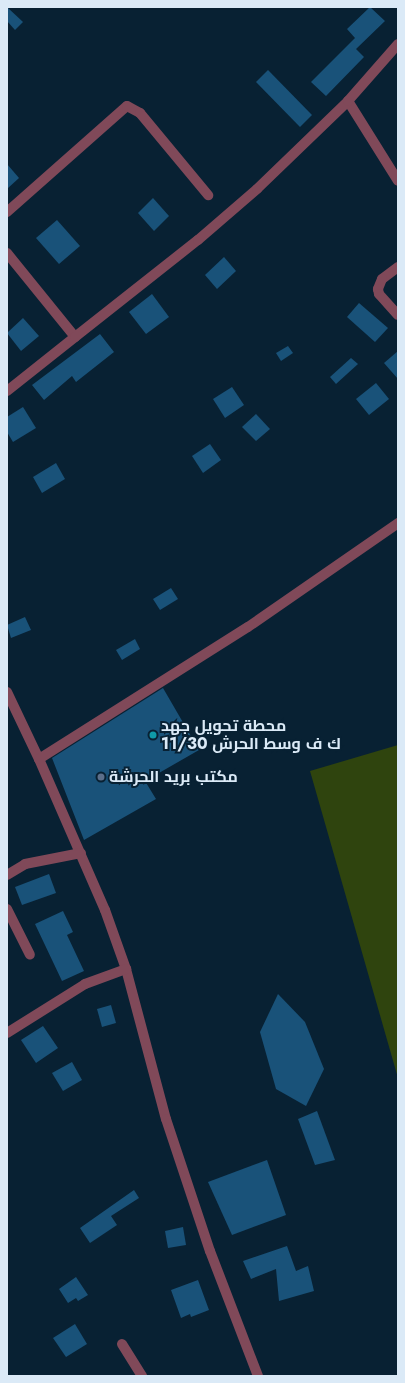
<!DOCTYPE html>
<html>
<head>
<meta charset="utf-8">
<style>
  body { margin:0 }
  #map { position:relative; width:405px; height:1383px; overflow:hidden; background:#082133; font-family:Jost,Cairo,sans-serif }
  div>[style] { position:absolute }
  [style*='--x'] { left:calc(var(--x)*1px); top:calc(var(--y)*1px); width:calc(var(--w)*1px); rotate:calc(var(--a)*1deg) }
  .green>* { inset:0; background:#2f440e }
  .building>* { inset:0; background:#195279 }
  .minor>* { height:10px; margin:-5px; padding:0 5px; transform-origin:5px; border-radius:5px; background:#804959 }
  .dots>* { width:11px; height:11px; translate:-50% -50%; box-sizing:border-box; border:2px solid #082133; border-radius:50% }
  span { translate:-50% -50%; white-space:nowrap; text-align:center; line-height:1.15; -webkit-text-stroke:4px #082133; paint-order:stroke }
  .poi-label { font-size:16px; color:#dbeaf7; font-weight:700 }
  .left { translate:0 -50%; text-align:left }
  .frame { position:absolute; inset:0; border:8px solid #dbeaf7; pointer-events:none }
</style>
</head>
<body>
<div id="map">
  <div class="green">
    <i style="clip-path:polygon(398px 745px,398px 1078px,310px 771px)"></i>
  </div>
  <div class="building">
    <i style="clip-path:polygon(7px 7px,23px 22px,15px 30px,7px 21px)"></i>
    <i style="clip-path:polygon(370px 7px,385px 21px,356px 49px,364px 57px,326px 96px,311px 82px,355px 38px,347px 29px)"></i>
    <i style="clip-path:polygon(268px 70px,312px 115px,300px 127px,256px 82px)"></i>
    <i style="clip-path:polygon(7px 164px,19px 178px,7px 189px)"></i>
    <i style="clip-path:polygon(153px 198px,169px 216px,154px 231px,138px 213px)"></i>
    <i style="clip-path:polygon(57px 220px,80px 246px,59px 264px,36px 238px)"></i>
    <i style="clip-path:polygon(224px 257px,236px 271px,217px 289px,205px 275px)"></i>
    <i style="clip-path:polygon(152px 294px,169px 317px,146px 334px,129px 312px)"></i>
    <i style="clip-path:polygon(359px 303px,388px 328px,375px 342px,347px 317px)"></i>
    <i style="clip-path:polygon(23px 318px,39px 336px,21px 351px,7px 333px)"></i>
    <i style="clip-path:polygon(100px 334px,114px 352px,76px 382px,72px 376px,44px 400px,32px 385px)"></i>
    <i style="clip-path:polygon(288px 346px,293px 353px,281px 361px,276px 353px)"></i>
    <i style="clip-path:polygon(398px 351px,398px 379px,384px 363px)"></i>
    <i style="clip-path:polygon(351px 358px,358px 364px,336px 384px,330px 377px)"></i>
    <i style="clip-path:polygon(376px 383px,389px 399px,369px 415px,356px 399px)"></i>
    <i style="clip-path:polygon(232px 387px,244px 405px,225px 418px,213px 399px)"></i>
    <i style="clip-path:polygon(23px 407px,36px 428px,13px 442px,7px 432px,7px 417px)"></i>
    <i style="clip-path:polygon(256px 414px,270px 429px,256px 441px,242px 427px)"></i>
    <i style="clip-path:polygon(210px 444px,221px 460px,203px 473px,192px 456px)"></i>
    <i style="clip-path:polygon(56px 463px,65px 479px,42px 493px,33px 477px)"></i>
    <i style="clip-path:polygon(171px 588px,178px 599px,160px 610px,153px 599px)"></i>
    <i style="clip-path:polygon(25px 617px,31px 630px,11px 638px,7px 625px)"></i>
    <i style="clip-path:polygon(135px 639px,140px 649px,122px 660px,116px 650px)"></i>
    <i style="clip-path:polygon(163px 688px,199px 750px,145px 781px,156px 799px,84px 840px,52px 758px)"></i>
    <i style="clip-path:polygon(49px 874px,56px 893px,22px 905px,15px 887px)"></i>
    <i style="clip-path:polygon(63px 911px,73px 932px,67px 935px,84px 971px,62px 981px,35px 924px)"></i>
    <i style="clip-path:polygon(278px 994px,305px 1022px,324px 1069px,306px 1106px,276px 1089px,260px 1032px)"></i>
    <i style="clip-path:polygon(111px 1005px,116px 1023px,102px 1027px,97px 1009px)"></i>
    <i style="clip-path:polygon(43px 1026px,58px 1048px,36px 1063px,21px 1040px)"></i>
    <i style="clip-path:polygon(72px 1062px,82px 1080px,63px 1091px,52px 1073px)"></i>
    <i style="clip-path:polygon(317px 1111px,335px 1160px,315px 1165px,298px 1119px)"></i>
    <i style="clip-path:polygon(267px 1160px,286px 1215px,232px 1235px,208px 1182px)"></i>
    <i style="clip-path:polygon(134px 1190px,139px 1198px,111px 1216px,117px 1225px,90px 1243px,80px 1228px)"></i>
    <i style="clip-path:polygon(183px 1227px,186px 1245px,168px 1248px,165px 1231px)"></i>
    <i style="clip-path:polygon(287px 1246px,296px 1271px,308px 1266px,314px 1291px,279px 1301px,276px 1269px,251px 1279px,243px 1261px)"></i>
    <i style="clip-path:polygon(76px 1277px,88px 1295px,78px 1301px,76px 1298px,68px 1303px,59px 1289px)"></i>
    <i style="clip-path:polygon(198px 1280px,209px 1310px,191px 1317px,190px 1314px,181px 1318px,171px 1290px)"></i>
    <i style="clip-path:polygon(75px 1324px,87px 1344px,66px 1357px,53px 1338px)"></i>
  </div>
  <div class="minor">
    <i style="--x:348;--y:101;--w:94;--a:58"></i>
    <i style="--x:7;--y:212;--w:160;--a:-41.5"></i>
    <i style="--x:127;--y:106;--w:15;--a:28"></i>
    <i style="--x:140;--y:113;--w:107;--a:50.3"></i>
    <i style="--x:7;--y:253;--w:108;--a:51"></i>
    <i style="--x:75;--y:337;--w:87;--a:141.5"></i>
    <i style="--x:398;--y:267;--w:20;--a:143"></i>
    <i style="--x:382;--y:279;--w:11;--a:112"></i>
    <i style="--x:378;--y:289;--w:5;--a:79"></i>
    <i style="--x:379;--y:294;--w:28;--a:48"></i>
    <i style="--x:75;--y:337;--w:157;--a:-38.3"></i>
    <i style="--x:198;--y:240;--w:78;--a:-40.8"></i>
    <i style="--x:257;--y:189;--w:127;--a:-44"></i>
    <i style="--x:348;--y:101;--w:76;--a:-48.7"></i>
    <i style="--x:7;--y:692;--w:74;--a:64.5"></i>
    <i style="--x:39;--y:759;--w:165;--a:66.4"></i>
    <i style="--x:105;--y:910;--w:63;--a:70.4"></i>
    <i style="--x:126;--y:969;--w:155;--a:75.1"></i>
    <i style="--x:166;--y:1119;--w:139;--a:71.6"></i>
    <i style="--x:210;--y:1251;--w:134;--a:69"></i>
    <i style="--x:39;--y:759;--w:247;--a:-32.3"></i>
    <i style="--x:248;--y:627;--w:183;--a:-34.7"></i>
    <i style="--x:7;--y:875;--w:21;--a:-31"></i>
    <i style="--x:25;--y:864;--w:57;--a:-11.1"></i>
    <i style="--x:7;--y:909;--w:51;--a:63.4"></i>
    <i style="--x:7;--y:1033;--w:92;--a:-32.1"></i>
    <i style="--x:85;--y:984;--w:44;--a:-20.1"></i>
    <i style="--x:122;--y:1344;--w:38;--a:58"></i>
  </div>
  <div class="dots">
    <i style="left:153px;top:735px;background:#0f9aa8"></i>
    <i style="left:101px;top:777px;background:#5c6f8a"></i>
  </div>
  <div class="poi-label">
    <span class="left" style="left:161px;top:735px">محطة تحويل جهد<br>11/30 ك ف وسط الحرش</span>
    <span class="left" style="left:109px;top:777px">مكتب بريد الحرشة</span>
  </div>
  <div class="frame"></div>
</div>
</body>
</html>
